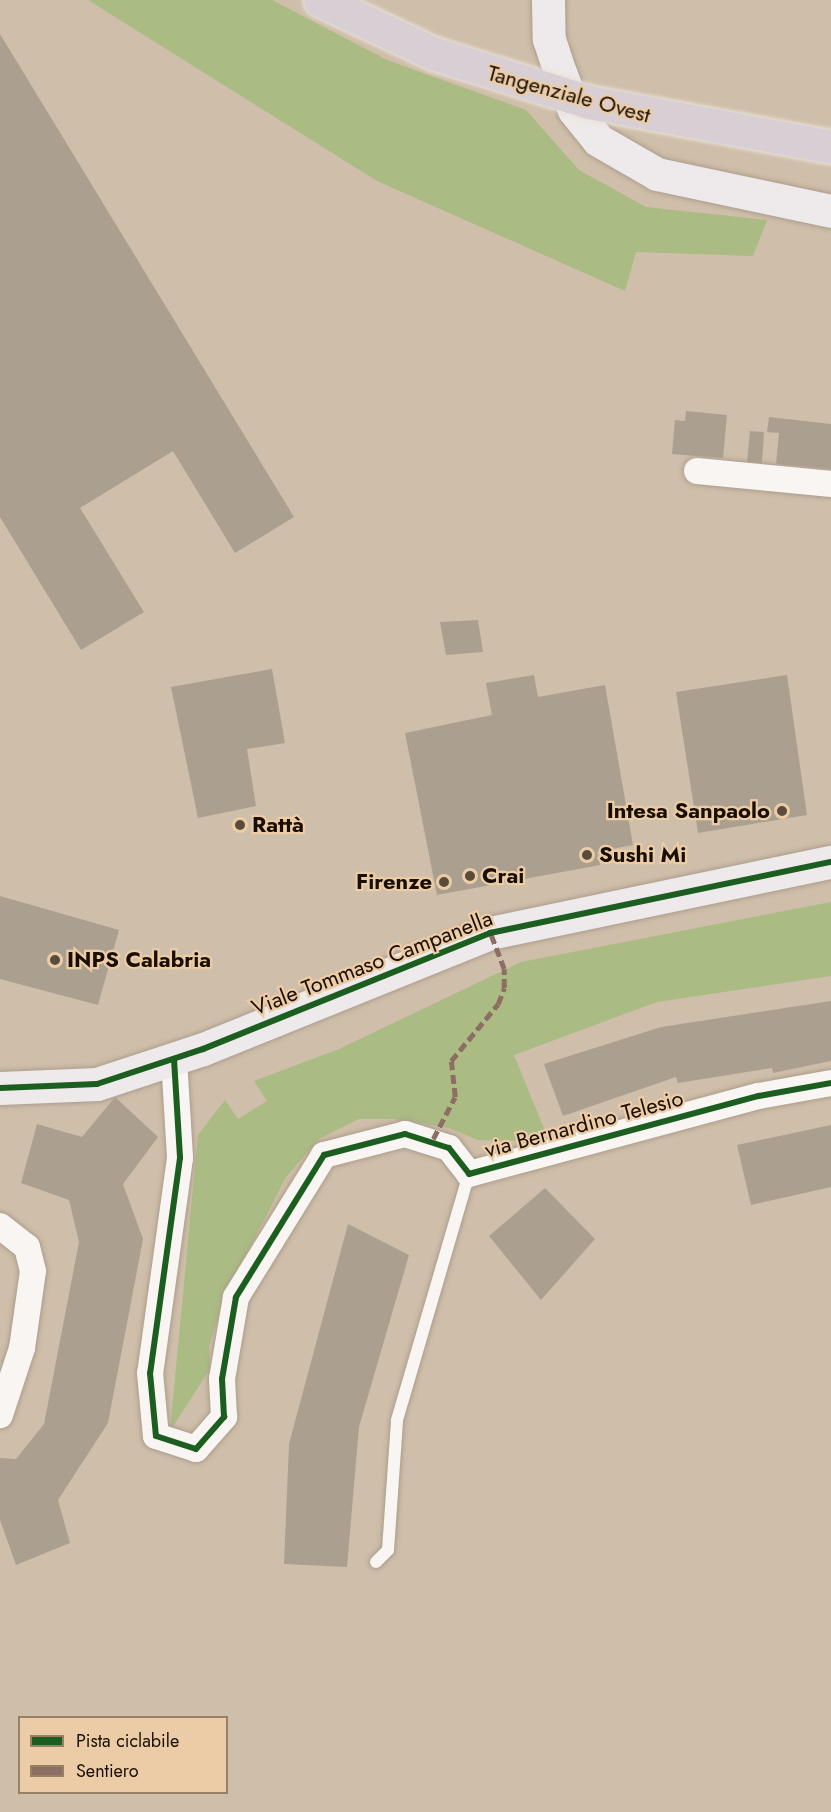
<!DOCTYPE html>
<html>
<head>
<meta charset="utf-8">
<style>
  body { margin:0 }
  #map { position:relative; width:831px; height:1812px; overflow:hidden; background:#cfbea9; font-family:Jost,sans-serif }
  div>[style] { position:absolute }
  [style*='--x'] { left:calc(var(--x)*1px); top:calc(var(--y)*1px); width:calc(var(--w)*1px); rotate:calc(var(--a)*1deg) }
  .green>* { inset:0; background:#abbb84 }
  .building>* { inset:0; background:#aba08f }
  .roads { filter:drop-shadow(0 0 2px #ab9e8d) drop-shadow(0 0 2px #ab9e8d) }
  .lane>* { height:12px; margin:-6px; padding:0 6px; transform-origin:6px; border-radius:6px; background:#f8f5f2 }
  .street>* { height:26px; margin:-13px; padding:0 13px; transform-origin:13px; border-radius:13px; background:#f8f5f2 }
  .secondary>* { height:33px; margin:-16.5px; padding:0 16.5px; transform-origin:16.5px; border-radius:16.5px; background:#eee9ea }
  .bridges { filter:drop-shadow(0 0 2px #e9e2d8) drop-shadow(0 0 2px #e9e2d8) }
  .highway-bridge>* { height:33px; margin:-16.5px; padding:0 16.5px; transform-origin:16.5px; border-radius:16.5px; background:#d8cfd5 }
  .quiet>* { height:4.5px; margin-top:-2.25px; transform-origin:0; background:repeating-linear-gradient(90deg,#8d6e63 0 9px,transparent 0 13.5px) }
  .cycleway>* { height:6px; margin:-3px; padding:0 3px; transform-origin:3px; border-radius:3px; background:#1b5e20 }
  .dots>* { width:16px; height:16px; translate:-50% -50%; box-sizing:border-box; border:3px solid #eccca6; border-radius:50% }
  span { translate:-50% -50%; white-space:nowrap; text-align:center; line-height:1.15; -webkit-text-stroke:4.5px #eccca6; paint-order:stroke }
  .street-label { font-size:22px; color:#190e02 }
  .poi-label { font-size:22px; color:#190e02; font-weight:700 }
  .right { translate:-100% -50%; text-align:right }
  .left { translate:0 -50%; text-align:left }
  .legend { position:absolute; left:18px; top:1716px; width:210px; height:78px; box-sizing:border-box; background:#eccca6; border:2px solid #988064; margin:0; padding:8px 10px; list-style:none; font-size:18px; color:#190e02 }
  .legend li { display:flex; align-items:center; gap:12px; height:30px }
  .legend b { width:30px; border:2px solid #988064 }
</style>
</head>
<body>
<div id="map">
  <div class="green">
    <i style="clip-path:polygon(88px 0,272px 0,387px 60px,526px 110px,579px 170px,646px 207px,767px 220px,753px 256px,636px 252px,625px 291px,377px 181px)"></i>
    <i style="clip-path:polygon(831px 902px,831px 976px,657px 1002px,514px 1055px,545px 1131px,528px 1141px,478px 1140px,449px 1128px,395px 1119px,359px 1119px,319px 1139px,286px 1177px,225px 1296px,209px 1346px,210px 1369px,170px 1431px,198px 1135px,225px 1100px,238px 1119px,267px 1101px,254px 1081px,339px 1049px,521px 962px)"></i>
  </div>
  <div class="building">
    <i style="clip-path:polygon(0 34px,294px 517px,235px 553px,173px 451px,80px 508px,144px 612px,81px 650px,0 517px)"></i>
    <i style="clip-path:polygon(686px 411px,727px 415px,723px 458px,672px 454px,675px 420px,685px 421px)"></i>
    <i style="clip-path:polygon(769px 417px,831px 424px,831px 469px,776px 464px,779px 433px,767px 432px)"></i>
    <i style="clip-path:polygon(750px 431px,764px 432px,762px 463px,747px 462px)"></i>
    <i style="clip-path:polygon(478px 620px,483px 652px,446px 655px,440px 622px)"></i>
    <i style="clip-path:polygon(272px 669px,285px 743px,247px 749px,256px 806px,198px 818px,171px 687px)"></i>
    <i style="clip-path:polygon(534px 675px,538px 697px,605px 685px,633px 845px,597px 852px,600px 865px,437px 895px,405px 733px,492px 715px,486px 683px)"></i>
    <i style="clip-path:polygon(787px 675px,807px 815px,698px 833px,676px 692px)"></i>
    <i style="clip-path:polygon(0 896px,119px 930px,98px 1005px,0 979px)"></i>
    <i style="clip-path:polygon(831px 1001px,831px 1061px,773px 1073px,772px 1068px,678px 1083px,676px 1077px,563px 1116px,544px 1064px,661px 1027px)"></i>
    <i style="clip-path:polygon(115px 1097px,158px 1137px,123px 1184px,143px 1239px,108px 1423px,58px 1500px,70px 1543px,16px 1565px,0 1520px,0 1458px,16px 1459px,44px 1424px,79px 1242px,69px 1200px,21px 1183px,37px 1124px,82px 1137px)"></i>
    <i style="clip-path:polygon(831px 1125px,831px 1187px,751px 1205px,737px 1145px)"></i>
    <i style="clip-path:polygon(545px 1188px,595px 1239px,541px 1300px,489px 1236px)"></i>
    <i style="clip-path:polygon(348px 1224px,409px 1255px,359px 1427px,347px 1567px,284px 1564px,289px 1444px)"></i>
  </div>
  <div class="roads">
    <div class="lane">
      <i style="--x:376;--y:1562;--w:17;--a:-45"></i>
      <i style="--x:388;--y:1550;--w:130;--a:-86"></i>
      <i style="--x:397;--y:1420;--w:256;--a:-73.7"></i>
    </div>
    <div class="street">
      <i style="--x:697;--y:471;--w:135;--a:5.5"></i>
      <i style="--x:174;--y:1059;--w:99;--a:86.5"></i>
      <i style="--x:180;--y:1158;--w:217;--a:97.9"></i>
      <i style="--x:150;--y:1373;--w:63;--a:84.6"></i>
      <i style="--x:156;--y:1436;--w:42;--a:18"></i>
      <i style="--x:196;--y:1449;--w:43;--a:-48.8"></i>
      <i style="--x:224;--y:1417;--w:38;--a:-93"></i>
      <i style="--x:222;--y:1379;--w:83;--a:-80.3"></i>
      <i style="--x:236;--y:1297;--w:167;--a:-58.2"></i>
      <i style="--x:324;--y:1155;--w:84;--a:-14.5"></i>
      <i style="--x:405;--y:1134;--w:46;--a:17.7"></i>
      <i style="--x:449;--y:1148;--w:33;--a:52"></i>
      <i style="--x:469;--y:1174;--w:300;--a:-15.1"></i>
      <i style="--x:759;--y:1096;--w:73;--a:-10.2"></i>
      <i style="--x:0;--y:1226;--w:34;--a:38"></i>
      <i style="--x:27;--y:1247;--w:25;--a:76"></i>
      <i style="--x:33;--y:1271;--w:78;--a:98.1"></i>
      <i style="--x:22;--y:1348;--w:71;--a:108.2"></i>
    </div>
    <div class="secondary">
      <i style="--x:548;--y:0;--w:39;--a:89"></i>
      <i style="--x:549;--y:39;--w:35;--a:72"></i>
      <i style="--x:560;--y:72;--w:40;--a:69.8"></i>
      <i style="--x:574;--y:110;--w:38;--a:51"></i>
      <i style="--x:598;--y:140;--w:68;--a:30"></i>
      <i style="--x:657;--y:174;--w:178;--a:12"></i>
      <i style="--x:0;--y:1088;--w:97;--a:-2.4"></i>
      <i style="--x:97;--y:1084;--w:112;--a:-18.3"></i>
      <i style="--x:203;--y:1049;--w:310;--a:-22"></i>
      <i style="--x:490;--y:933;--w:348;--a:-11.8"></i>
    </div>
  </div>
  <div class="bridges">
    <div class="highway-bridge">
      <i style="--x:320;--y:0;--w:127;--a:25.2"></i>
      <i style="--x:435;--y:54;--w:161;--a:17.3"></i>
      <i style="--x:589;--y:102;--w:246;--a:10.5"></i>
    </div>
  </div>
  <div class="quiet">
    <i style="--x:433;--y:1139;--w:47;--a:-62.4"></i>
    <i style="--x:455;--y:1097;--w:36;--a:-96"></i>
    <i style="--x:451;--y:1061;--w:74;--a:-50.5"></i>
    <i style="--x:498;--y:1004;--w:17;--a:-69"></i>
    <i style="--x:504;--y:988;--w:19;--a:-90"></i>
    <i style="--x:504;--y:969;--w:39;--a:-111"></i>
  </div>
  <div class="cycleway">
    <i style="--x:174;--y:1059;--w:99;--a:86.5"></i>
    <i style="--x:180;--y:1158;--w:217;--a:97.9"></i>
    <i style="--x:150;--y:1373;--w:63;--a:84.6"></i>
    <i style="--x:156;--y:1436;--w:42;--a:18"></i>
    <i style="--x:196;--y:1449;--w:43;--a:-48.8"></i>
    <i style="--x:224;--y:1417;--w:38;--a:-93"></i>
    <i style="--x:222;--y:1379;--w:83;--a:-80.3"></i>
    <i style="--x:236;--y:1297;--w:167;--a:-58.2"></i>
    <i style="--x:324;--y:1155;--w:84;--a:-14.5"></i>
    <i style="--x:405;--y:1134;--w:46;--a:17.7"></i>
    <i style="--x:449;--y:1148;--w:33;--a:52"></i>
    <i style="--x:469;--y:1174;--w:300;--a:-15.1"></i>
    <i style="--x:759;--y:1096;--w:73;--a:-10.2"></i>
    <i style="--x:0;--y:1088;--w:97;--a:-2.4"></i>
    <i style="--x:97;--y:1084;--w:112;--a:-18.3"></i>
    <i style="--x:203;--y:1049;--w:310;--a:-22"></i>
    <i style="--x:490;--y:933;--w:348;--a:-11.8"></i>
  </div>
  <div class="dots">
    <i style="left:782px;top:811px;background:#594c3c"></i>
    <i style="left:240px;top:825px;background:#594c3c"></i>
    <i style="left:587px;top:855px;background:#594c3c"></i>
    <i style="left:470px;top:876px;background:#594c3c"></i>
    <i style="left:444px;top:882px;background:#594c3c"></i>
    <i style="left:55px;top:960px;background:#594c3c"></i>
  </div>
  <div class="street-label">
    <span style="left:569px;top:94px;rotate:15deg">Tangenziale Ovest</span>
    <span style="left:372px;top:963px;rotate:-21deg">Viale Tommaso Campanella</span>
    <span style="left:584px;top:1124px;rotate:-15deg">via Bernardino Telesio</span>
  </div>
  <div class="poi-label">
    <span class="right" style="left:770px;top:811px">Intesa Sanpaolo</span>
    <span class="left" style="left:252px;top:825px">Rattà</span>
    <span class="left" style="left:599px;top:855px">Sushi Mi</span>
    <span class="left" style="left:482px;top:876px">Crai</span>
    <span class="right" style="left:432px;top:882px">Firenze</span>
    <span class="left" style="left:67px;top:960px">INPS Calabria</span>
  </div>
  <ul class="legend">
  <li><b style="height:8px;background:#1b5e20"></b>Pista ciclabile</li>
  <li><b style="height:8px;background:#8d6e63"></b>Sentiero</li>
  </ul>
</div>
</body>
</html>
